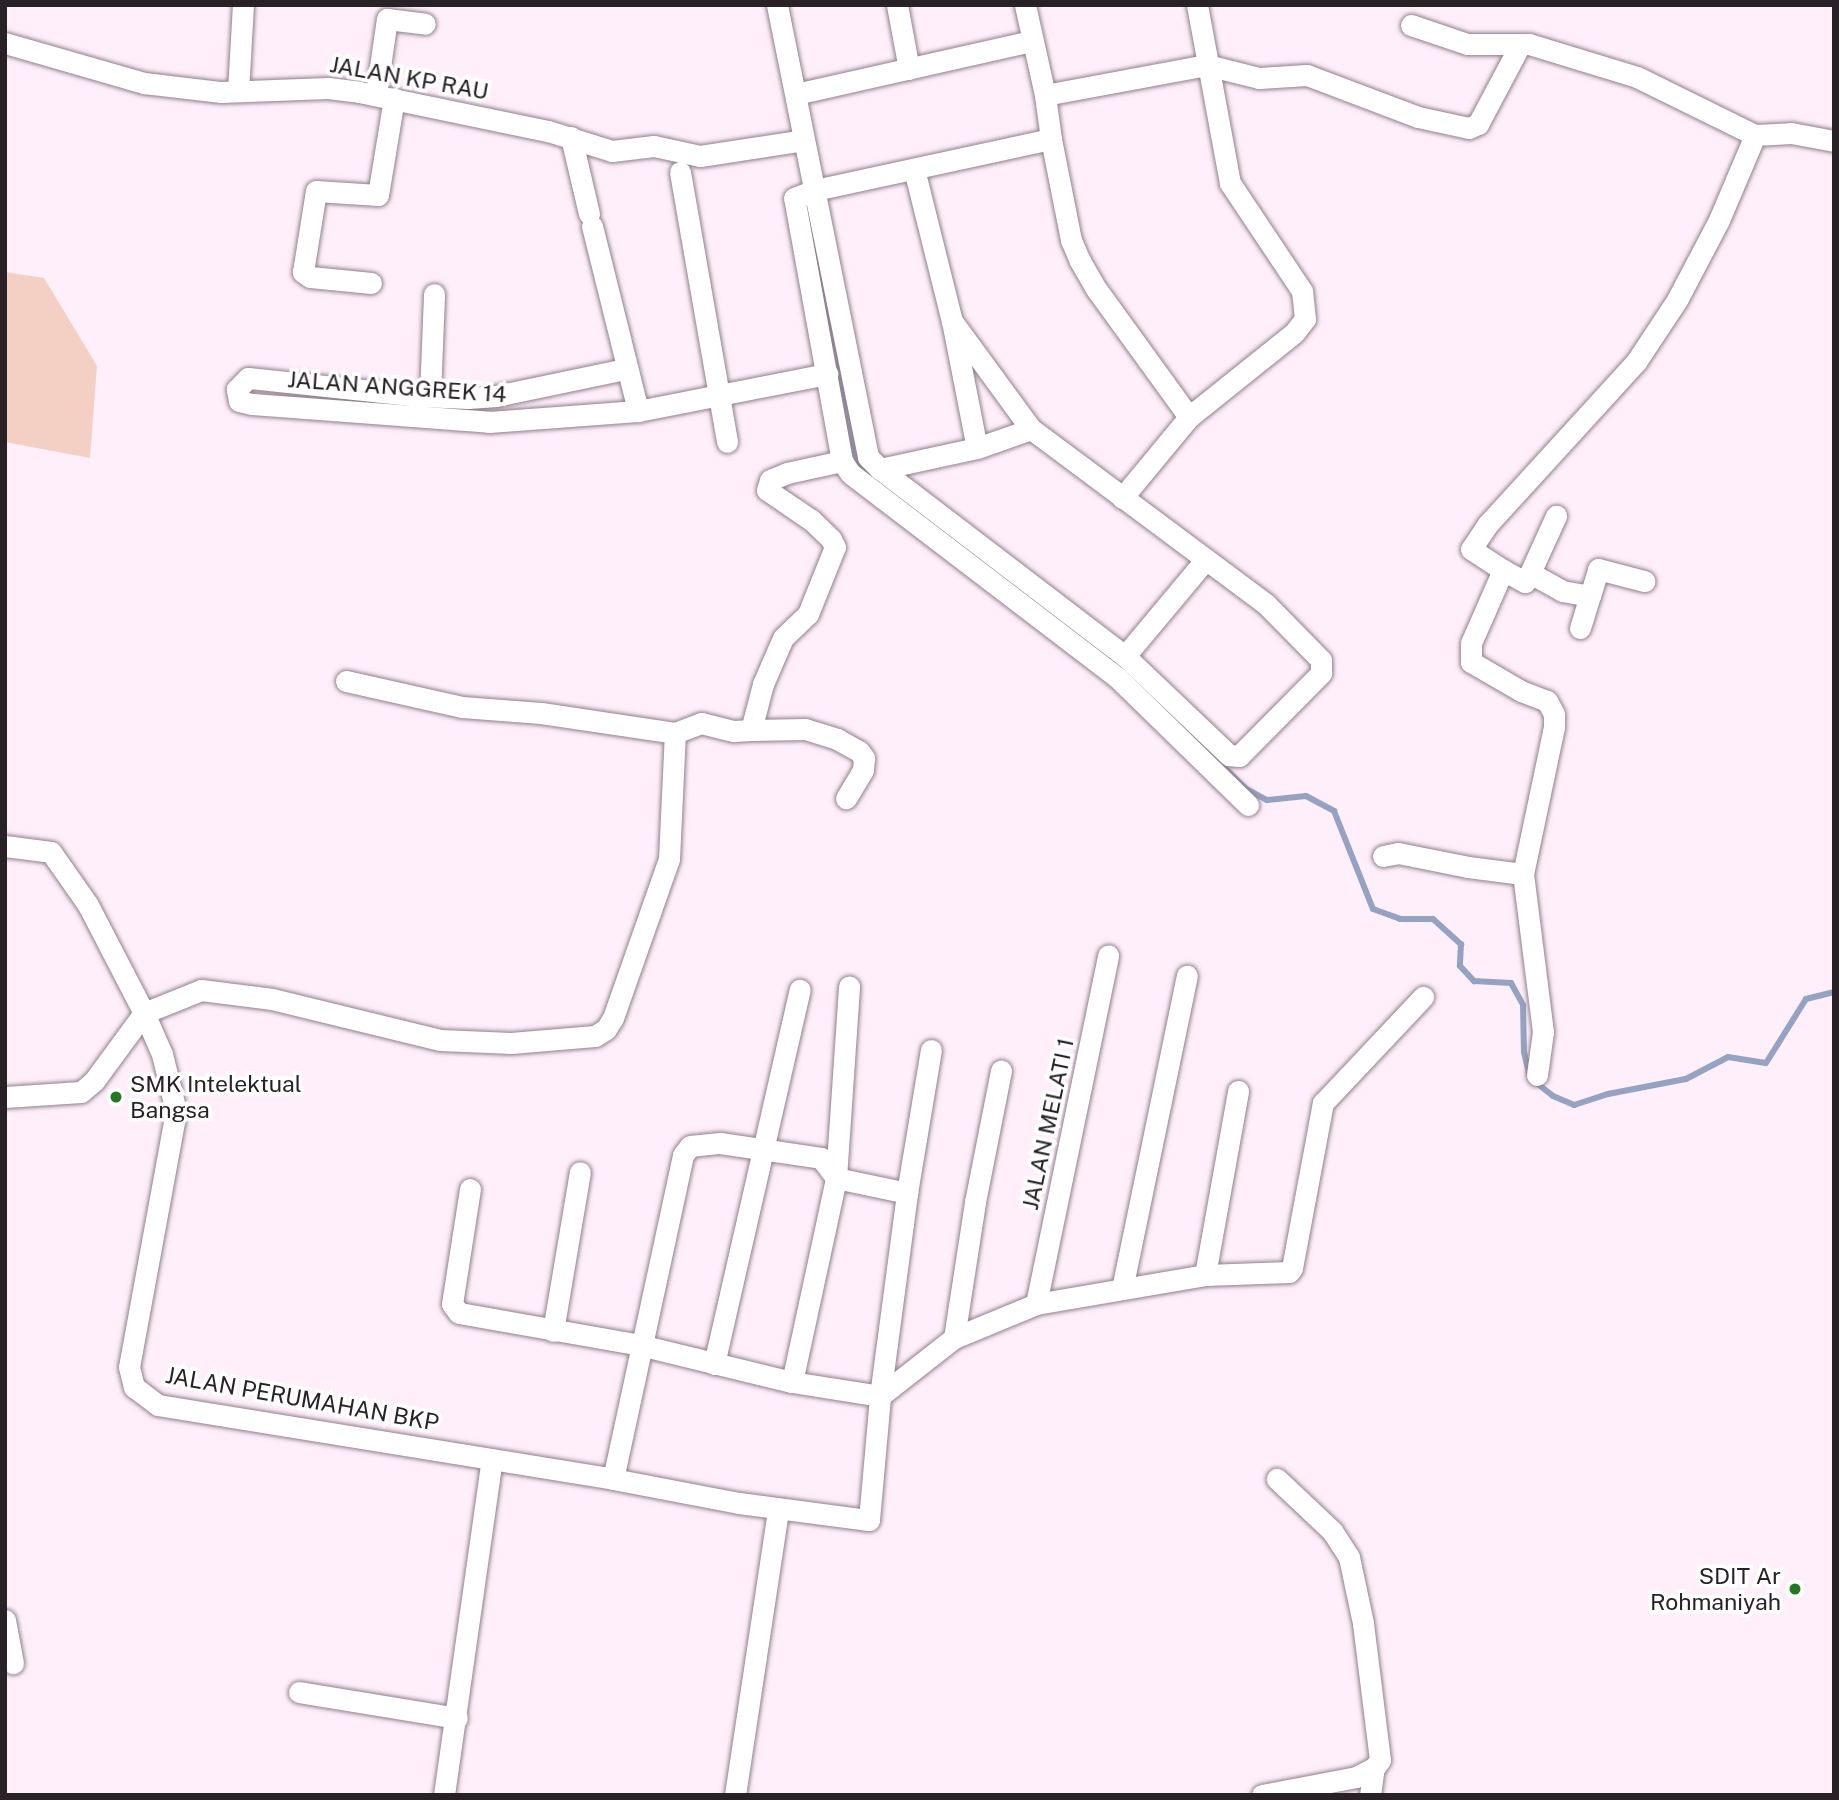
<!DOCTYPE html>
<html>
<head>
<meta charset="utf-8">
<style>
  body { margin:0 }
  #map { position:relative; width:1839px; height:1800px; overflow:hidden; background:#feeffa; font-family:"Public Sans",sans-serif }
  div>[style] { position:absolute }
  [style*='--x'] { left:calc(var(--x)*1px); top:calc(var(--y)*1px); width:calc(var(--w)*1px); rotate:calc(var(--a)*1deg) }
  .green>* { inset:0; background:#f3d0c3 }
  .stream>* { height:6px; margin:-3px; padding:0 3px; transform-origin:3px; border-radius:3px; background:#95a2c1 }
  .roads { filter:drop-shadow(0 0 2px #907f8b) drop-shadow(0 0 2px #907f8b) }
  .minor>* { height:21px; margin:-10.5px; padding:0 10.5px; transform-origin:10.5px; border-radius:10.5px; background:#fff }
  .dots>* { width:19px; height:19px; translate:-50% -50%; box-sizing:border-box; border:4px solid #fff; border-radius:50% }
  span { translate:-50% -50%; white-space:nowrap; text-align:center; line-height:1.15; -webkit-text-stroke:7px #fff; paint-order:stroke }
  .street-label { font-size:23px; color:#282227 }
  .poi-label { font-size:23px; color:#282227 }
  .left { translate:0 -50%; text-align:left }
  .right { translate:-100% -50%; text-align:right }
  .frame { position:absolute; inset:0; border:7px solid #282227; pointer-events:none }
</style>
</head>
<body>
<div id="map">
  <div class="green">
    <i style="clip-path:polygon(5px 272px,44px 278px,97px 366px,90px 458px,5px 442px)"></i>
  </div>
  <div class="stream">
    <i style="--x:814;--y:240;--w:215;--a:79.3"></i>
    <i style="--x:854;--y:451;--w:17;--a:66"></i>
    <i style="--x:861;--y:467;--w:97;--a:37.5"></i>
    <i style="--x:1044;--y:607;--w:35;--a:39"></i>
    <i style="--x:1164;--y:708;--w:114;--a:44.6"></i>
    <i style="--x:1245;--y:788;--w:25;--a:29"></i>
    <i style="--x:1267;--y:800;--w:39;--a:-6"></i>
    <i style="--x:1306;--y:796;--w:32;--a:28"></i>
    <i style="--x:1334;--y:811;--w:105;--a:68.3"></i>
    <i style="--x:1373;--y:909;--w:29;--a:20"></i>
    <i style="--x:1400;--y:919;--w:33;--a:0"></i>
    <i style="--x:1433;--y:919;--w:38;--a:42"></i>
    <i style="--x:1461;--y:944;--w:22;--a:93"></i>
    <i style="--x:1460;--y:966;--w:21;--a:47"></i>
    <i style="--x:1474;--y:981;--w:37;--a:3"></i>
    <i style="--x:1511;--y:983;--w:25;--a:61"></i>
    <i style="--x:1523;--y:1005;--w:47;--a:88.8"></i>
    <i style="--x:1524;--y:1052;--w:22;--a:77"></i>
    <i style="--x:1534;--y:1081;--w:24;--a:38"></i>
    <i style="--x:1553;--y:1096;--w:23;--a:23"></i>
    <i style="--x:1574;--y:1105;--w:36;--a:-18"></i>
    <i style="--x:1608;--y:1094;--w:79;--a:-10.9"></i>
    <i style="--x:1686;--y:1079;--w:47;--a:-27.6"></i>
    <i style="--x:1728;--y:1057;--w:38;--a:9"></i>
    <i style="--x:1766;--y:1063;--w:75;--a:-58"></i>
    <i style="--x:1806;--y:999;--w:29;--a:-14"></i>
  </div>
  <div class="roads">
    <div class="minor">
      <i style="--x:777;--y:5;--w:461;--a:78.6"></i>
      <i style="--x:868;--y:457;--w:17;--a:45"></i>
      <i style="--x:880;--y:469;--w:308;--a:37.4"></i>
      <i style="--x:1125;--y:656;--w:144;--a:43.6"></i>
      <i style="--x:1229;--y:755;--w:10;--a:6"></i>
      <i style="--x:1239;--y:756;--w:117;--a:-45.3"></i>
      <i style="--x:1321;--y:673;--w:13;--a:-90"></i>
      <i style="--x:1321;--y:660;--w:78;--a:-134.5"></i>
      <i style="--x:1266;--y:604;--w:293;--a:-143.3"></i>
      <i style="--x:1031;--y:429;--w:134;--a:-126.2"></i>
      <i style="--x:897;--y:5;--w:65;--a:79.4"></i>
      <i style="--x:1025;--y:5;--w:92;--a:77.5"></i>
      <i style="--x:1411;--y:25;--w:59;--a:18.7"></i>
      <i style="--x:1467;--y:44;--w:62;--a:0"></i>
      <i style="--x:1529;--y:44;--w:113;--a:17"></i>
      <i style="--x:1637;--y:77;--w:131;--a:26.2"></i>
      <i style="--x:1755;--y:135;--w:36;--a:-3"></i>
      <i style="--x:1791;--y:133;--w:44;--a:10.5"></i>
      <i style="--x:5;--y:43;--w:145;--a:16.1"></i>
      <i style="--x:144;--y:83;--w:78;--a:6.7"></i>
      <i style="--x:221;--y:92;--w:107;--a:-2.1"></i>
      <i style="--x:328;--y:88;--w:31;--a:7"></i>
      <i style="--x:359;--y:92;--w:193;--a:11.7"></i>
      <i style="--x:548;--y:131;--w:67;--a:17.4"></i>
      <i style="--x:612;--y:151;--w:42;--a:-6.8"></i>
      <i style="--x:654;--y:146;--w:47;--a:12.3"></i>
      <i style="--x:700;--y:156;--w:105;--a:-8.7"></i>
      <i style="--x:238;--y:91;--w:86;--a:-86.7"></i>
      <i style="--x:376;--y:94;--w:76;--a:-81.7"></i>
      <i style="--x:387;--y:19;--w:38;--a:7"></i>
      <i style="--x:796;--y:94;--w:242;--a:-12.7"></i>
      <i style="--x:571;--y:137;--w:79;--a:76.8"></i>
      <i style="--x:1051;--y:139;--w:103;--a:78.8"></i>
      <i style="--x:1071;--y:240;--w:23;--a:67"></i>
      <i style="--x:1080;--y:261;--w:34;--a:60"></i>
      <i style="--x:1097;--y:290;--w:157;--a:54.1"></i>
      <i style="--x:914;--y:169;--w:157;--a:76"></i>
      <i style="--x:952;--y:321;--w:129;--a:78.9"></i>
      <i style="--x:680;--y:172;--w:274;--a:80.1"></i>
      <i style="--x:592;--y:226;--w:191;--a:76"></i>
      <i style="--x:371;--y:283;--w:61;--a:-174.4"></i>
      <i style="--x:310;--y:277;--w:9;--a:-144"></i>
      <i style="--x:303;--y:272;--w:82;--a:-80.9"></i>
      <i style="--x:316;--y:191;--w:62;--a:3.7"></i>
      <i style="--x:378;--y:195;--w:98;--a:-80.6"></i>
      <i style="--x:625;--y:369;--w:132;--a:168.2"></i>
      <i style="--x:496;--y:396;--w:28;--a:176"></i>
      <i style="--x:468;--y:398;--w:48;--a:-177.6"></i>
      <i style="--x:420;--y:396;--w:173;--a:-174"></i>
      <i style="--x:248;--y:378;--w:16;--a:135"></i>
      <i style="--x:237;--y:389;--w:12;--a:81"></i>
      <i style="--x:239;--y:401;--w:13;--a:13"></i>
      <i style="--x:252;--y:404;--w:238;--a:4.3"></i>
      <i style="--x:489;--y:422;--w:149;--a:-4.2"></i>
      <i style="--x:638;--y:411;--w:193;--a:-11.1"></i>
      <i style="--x:430;--y:395;--w:101;--a:-87.7"></i>
      <i style="--x:880;--y:469;--w:99;--a:-12.2"></i>
      <i style="--x:977;--y:448;--w:57;--a:-19.4"></i>
      <i style="--x:1122;--y:498;--w:105;--a:-50.4"></i>
      <i style="--x:1189;--y:417;--w:134;--a:-38.7"></i>
      <i style="--x:1294;--y:333;--w:18;--a:-52"></i>
      <i style="--x:1305;--y:319;--w:28;--a:-96"></i>
      <i style="--x:1302;--y:291;--w:130;--a:-123.7"></i>
      <i style="--x:1230;--y:183;--w:181;--a:-100.5"></i>
      <i style="--x:1503;--y:570;--w:25;--a:29"></i>
      <i style="--x:1525;--y:582;--w:10;--a:-61"></i>
      <i style="--x:1530;--y:573;--w:37;--a:29"></i>
      <i style="--x:1562;--y:591;--w:28;--a:10"></i>
      <i style="--x:1590;--y:596;--w:28;--a:-73"></i>
      <i style="--x:1598;--y:569;--w:48;--a:14.6"></i>
      <i style="--x:1530;--y:573;--w:63;--a:-65.5"></i>
      <i style="--x:1580;--y:628;--w:34;--a:-73"></i>
      <i style="--x:1125;--y:656;--w:126;--a:-50.1"></i>
      <i style="--x:346;--y:681;--w:119;--a:12.6"></i>
      <i style="--x:462;--y:707;--w:79;--a:4.3"></i>
      <i style="--x:541;--y:713;--w:135;--a:8.5"></i>
      <i style="--x:675;--y:733;--w:28;--a:-21"></i>
      <i style="--x:701;--y:723;--w:34;--a:14"></i>
      <i style="--x:734;--y:731;--w:17;--a:-3"></i>
      <i style="--x:751;--y:730;--w:48;--a:-75.4"></i>
      <i style="--x:763;--y:684;--w:50;--a:-66.5"></i>
      <i style="--x:783;--y:638;--w:35;--a:-44"></i>
      <i style="--x:808;--y:614;--w:72;--a:-68.1"></i>
      <i style="--x:835;--y:547;--w:9;--a:-117"></i>
      <i style="--x:831;--y:539;--w:28;--a:-136"></i>
      <i style="--x:811;--y:520;--w:53;--a:-145.7"></i>
      <i style="--x:767;--y:490;--w:10;--a:-73"></i>
      <i style="--x:770;--y:480;--w:18;--a:-22"></i>
      <i style="--x:787;--y:473;--w:56;--a:-12.3"></i>
      <i style="--x:751;--y:730;--w:54;--a:-1.1"></i>
      <i style="--x:805;--y:729;--w:34;--a:17"></i>
      <i style="--x:837;--y:739;--w:25;--a:29"></i>
      <i style="--x:859;--y:751;--w:9;--a:54"></i>
      <i style="--x:864;--y:758;--w:12;--a:95"></i>
      <i style="--x:863;--y:770;--w:33;--a:121"></i>
      <i style="--x:1248;--y:805;--w:182;--a:-135.7"></i>
      <i style="--x:1118;--y:678;--w:337;--a:-142.6"></i>
      <i style="--x:850;--y:473;--w:14;--a:-124"></i>
      <i style="--x:842;--y:461;--w:267;--a:-100.3"></i>
      <i style="--x:794;--y:198;--w:22;--a:-21"></i>
      <i style="--x:815;--y:190;--w:241;--a:-12.2"></i>
      <i style="--x:1051;--y:139;--w:44;--a:-97.8"></i>
      <i style="--x:1045;--y:95;--w:165;--a:-10.5"></i>
      <i style="--x:1207;--y:65;--w:54;--a:14"></i>
      <i style="--x:1259;--y:78;--w:48;--a:-3.6"></i>
      <i style="--x:1307;--y:75;--w:119;--a:20.7"></i>
      <i style="--x:1418;--y:117;--w:52;--a:12.2"></i>
      <i style="--x:1469;--y:128;--w:10;--a:-24"></i>
      <i style="--x:1478;--y:124;--w:89;--a:-62"></i>
      <i style="--x:5;--y:846;--w:46;--a:7.4"></i>
      <i style="--x:51;--y:852;--w:65;--a:55.1"></i>
      <i style="--x:88;--y:905;--w:122;--a:62.6"></i>
      <i style="--x:144;--y:1013;--w:45;--a:66.3"></i>
      <i style="--x:162;--y:1054;--w:59;--a:76.2"></i>
      <i style="--x:176;--y:1111;--w:260;--a:100.4"></i>
      <i style="--x:129;--y:1367;--w:21;--a:76"></i>
      <i style="--x:134;--y:1387;--w:30;--a:37"></i>
      <i style="--x:158;--y:1405;--w:461;--a:9.2"></i>
      <i style="--x:613;--y:1479;--w:128;--a:10.8"></i>
      <i style="--x:739;--y:1503;--w:131;--a:7.5"></i>
      <i style="--x:869;--y:1520;--w:124;--a:-84.9"></i>
      <i style="--x:880;--y:1396;--w:205;--a:-82.4"></i>
      <i style="--x:907;--y:1193;--w:145;--a:-80.5"></i>
      <i style="--x:1383;--y:856;--w:15;--a:-11"></i>
      <i style="--x:1398;--y:853;--w:71;--a:11.3"></i>
      <i style="--x:1468;--y:867;--w:55;--a:7.3"></i>
      <i style="--x:1537;--y:1075;--w:43;--a:-82.1"></i>
      <i style="--x:1543;--y:1032;--w:159;--a:-97.2"></i>
      <i style="--x:1523;--y:874;--w:150;--a:-78.1"></i>
      <i style="--x:1554;--y:727;--w:13;--a:-90"></i>
      <i style="--x:1554;--y:714;--w:15;--a:-118"></i>
      <i style="--x:1547;--y:701;--w:28;--a:-159"></i>
      <i style="--x:1521;--y:691;--w:58;--a:-149.9"></i>
      <i style="--x:1471;--y:662;--w:19;--a:-90"></i>
      <i style="--x:1471;--y:643;--w:80;--a:-66.3"></i>
      <i style="--x:1503;--y:570;--w:38;--a:-147"></i>
      <i style="--x:1471;--y:549;--w:30;--a:-56"></i>
      <i style="--x:1488;--y:524;--w:219;--a:-47.6"></i>
      <i style="--x:1636;--y:362;--w:74;--a:-56.5"></i>
      <i style="--x:1677;--y:300;--w:90;--a:-62.3"></i>
      <i style="--x:1719;--y:220;--w:92;--a:-67"></i>
      <i style="--x:5;--y:1097;--w:76;--a:-3.8"></i>
      <i style="--x:81;--y:1092;--w:17;--a:-40"></i>
      <i style="--x:94;--y:1081;--w:84;--a:-53.7"></i>
      <i style="--x:144;--y:1013;--w:61;--a:-22"></i>
      <i style="--x:201;--y:990;--w:72;--a:7.2"></i>
      <i style="--x:272;--y:999;--w:173;--a:13.7"></i>
      <i style="--x:440;--y:1040;--w:71;--a:2.4"></i>
      <i style="--x:511;--y:1043;--w:84;--a:-4.8"></i>
      <i style="--x:595;--y:1036;--w:13;--a:-32"></i>
      <i style="--x:606;--y:1029;--w:13;--a:-58"></i>
      <i style="--x:613;--y:1018;--w:169;--a:-70.6"></i>
      <i style="--x:669;--y:859;--w:126;--a:-87.3"></i>
      <i style="--x:470;--y:1189;--w:116;--a:98.9"></i>
      <i style="--x:452;--y:1304;--w:11;--a:52"></i>
      <i style="--x:459;--y:1313;--w:184;--a:10"></i>
      <i style="--x:640;--y:1345;--w:156;--a:13.7"></i>
      <i style="--x:792;--y:1382;--w:89;--a:9"></i>
      <i style="--x:1205;--y:1275;--w:187;--a:-79.8"></i>
      <i style="--x:1122;--y:1289;--w:320;--a:-78.3"></i>
      <i style="--x:1036;--y:1304;--w:356;--a:-78.3"></i>
      <i style="--x:553;--y:1331;--w:161;--a:-80.4"></i>
      <i style="--x:954;--y:1338;--w:138;--a:-81.2"></i>
      <i style="--x:975;--y:1202;--w:134;--a:-78.8"></i>
      <i style="--x:714;--y:1364;--w:384;--a:-77.1"></i>
      <i style="--x:792;--y:1382;--w:209;--a:-77.8"></i>
      <i style="--x:836;--y:1178;--w:192;--a:-86.1"></i>
      <i style="--x:880;--y:1396;--w:94;--a:-38.1"></i>
      <i style="--x:954;--y:1338;--w:89;--a:-22.5"></i>
      <i style="--x:1036;--y:1304;--w:171;--a:-9.7"></i>
      <i style="--x:1205;--y:1275;--w:84;--a:-2"></i>
      <i style="--x:1289;--y:1272;--w:5;--a:-53"></i>
      <i style="--x:1292;--y:1268;--w:168;--a:-79.4"></i>
      <i style="--x:1323;--y:1103;--w:146;--a:-46.7"></i>
      <i style="--x:613;--y:1479;--w:331;--a:-77.8"></i>
      <i style="--x:683;--y:1155;--w:11;--a:-52"></i>
      <i style="--x:690;--y:1146;--w:30;--a:-6"></i>
      <i style="--x:720;--y:1143;--w:102;--a:8.4"></i>
      <i style="--x:821;--y:1158;--w:25;--a:53"></i>
      <i style="--x:836;--y:1178;--w:73;--a:11.9"></i>
      <i style="--x:5;--y:1620;--w:44;--a:79.5"></i>
      <i style="--x:299;--y:1692;--w:160;--a:9.3"></i>
      <i style="--x:444;--y:1795;--w:339;--a:-81.9"></i>
      <i style="--x:735;--y:1795;--w:289;--a:-81.4"></i>
      <i style="--x:1262;--y:1795;--w:96;--a:-10.8"></i>
      <i style="--x:1356;--y:1777;--w:20;--a:-27"></i>
      <i style="--x:1374;--y:1768;--w:10;--a:-53"></i>
      <i style="--x:1380;--y:1760;--w:138;--a:-97.1"></i>
      <i style="--x:1363;--y:1623;--w:67;--a:-102"></i>
      <i style="--x:1349;--y:1557;--w:31;--a:-123"></i>
      <i style="--x:1332;--y:1531;--w:76;--a:-136.6"></i>
      <i style="--x:1370;--y:1795;--w:27;--a:-82"></i>
    </div>
  </div>
  <div class="dots">
    <i style="left:116px;top:1097px;background:#247824"></i>
    <i style="left:1795px;top:1589px;background:#247824"></i>
  </div>
  <div class="street-label">
    <span style="left:409px;top:78px;rotate:10deg">JALAN KP RAU</span>
    <span style="left:397px;top:387px;rotate:4deg">JALAN ANGGREK 14</span>
    <span style="left:1048px;top:1124px;rotate:-78deg">JALAN MELATI 1</span>
    <span style="left:302px;top:1399px;rotate:10deg">JALAN PERUMAHAN BKP</span>
  </div>
  <div class="poi-label">
    <span class="left" style="left:130px;top:1097px">SMK Intelektual<br>Bangsa</span>
    <span class="right" style="left:1781px;top:1589px">SDIT Ar<br>Rohmaniyah</span>
  </div>
  <div class="frame"></div>
</div>
</body>
</html>
